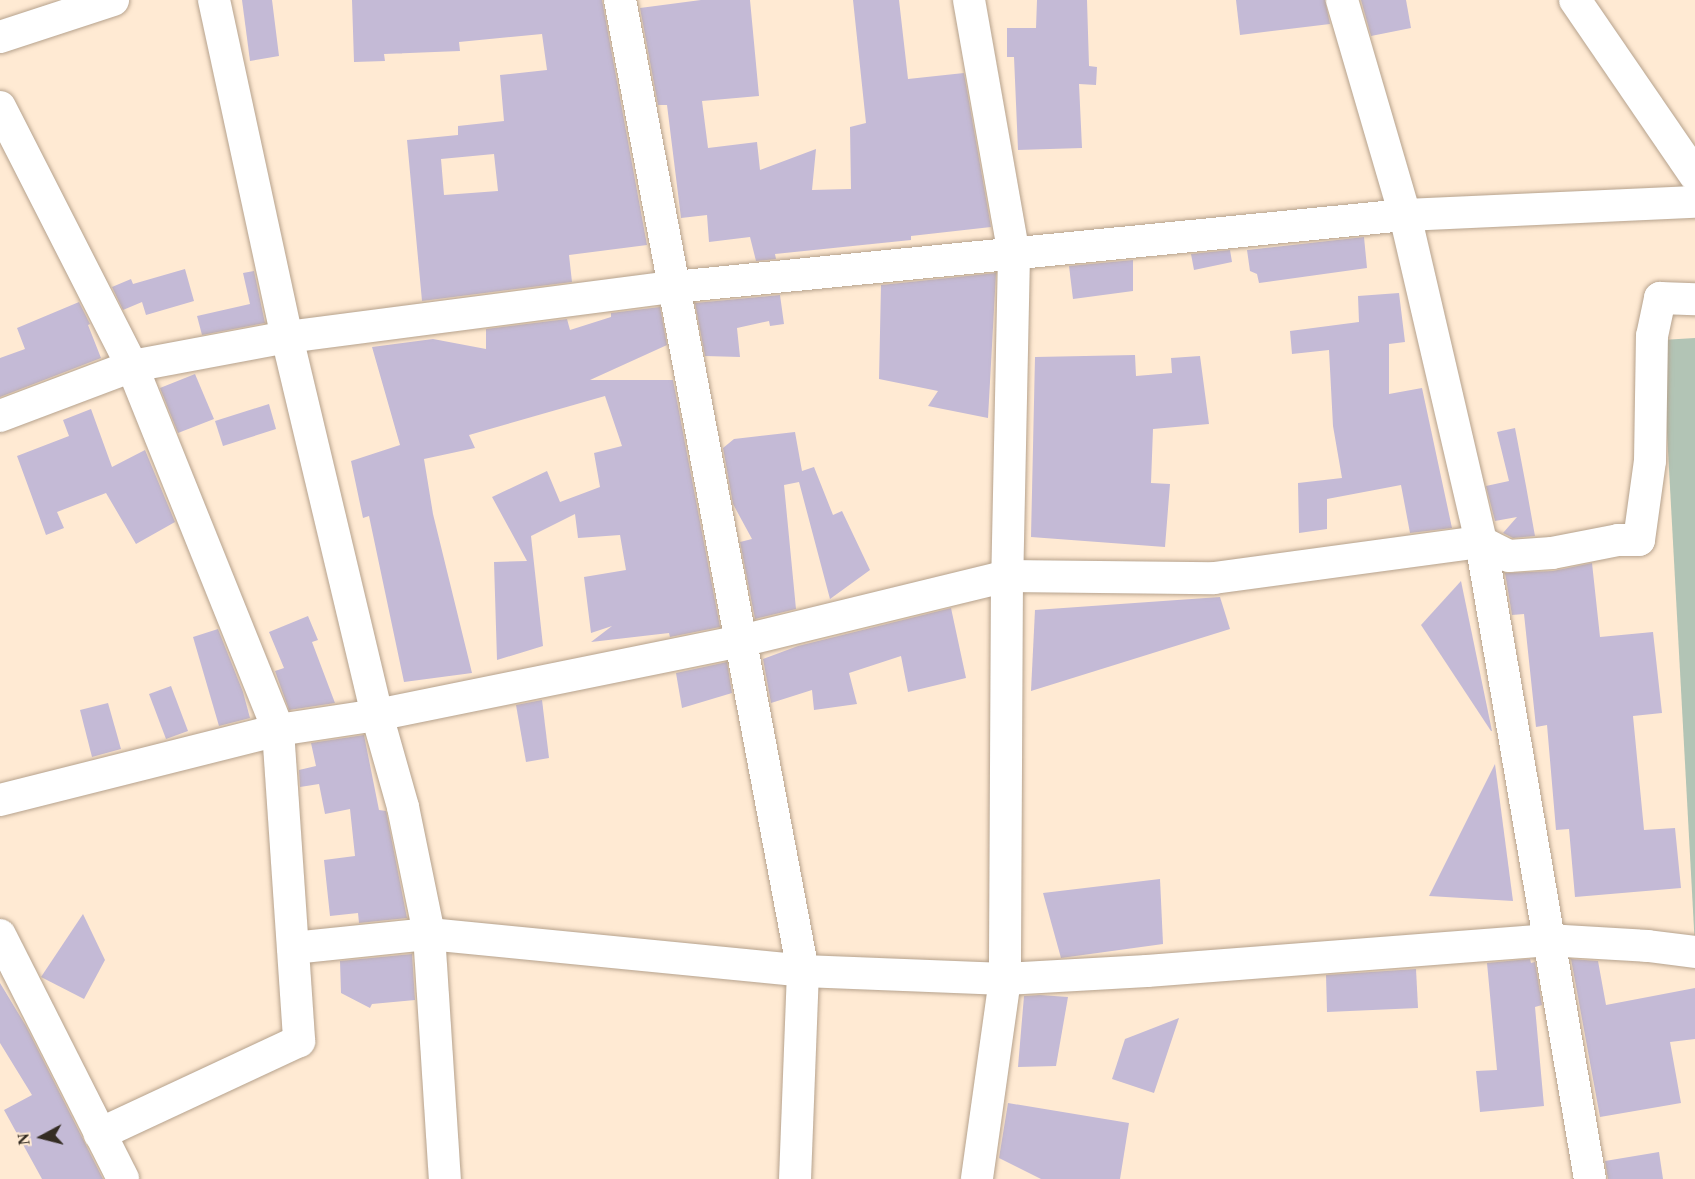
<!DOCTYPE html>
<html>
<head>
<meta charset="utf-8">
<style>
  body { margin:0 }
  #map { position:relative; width:1695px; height:1179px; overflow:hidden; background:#ffead3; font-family:Georgia,serif }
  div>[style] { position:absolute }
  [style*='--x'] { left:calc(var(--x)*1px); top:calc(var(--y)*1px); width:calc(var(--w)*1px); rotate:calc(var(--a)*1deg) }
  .green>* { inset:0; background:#b2c4b5 }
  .building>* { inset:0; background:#c4bad6 }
  .roads { filter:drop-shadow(0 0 2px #b6a28d) drop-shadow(0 0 2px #b6a28d) }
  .minor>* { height:32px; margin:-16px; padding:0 16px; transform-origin:16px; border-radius:16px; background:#fff }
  span { translate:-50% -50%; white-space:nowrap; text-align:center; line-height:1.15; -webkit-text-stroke:6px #ffead3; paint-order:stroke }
  .north { position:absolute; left:12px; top:1107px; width:60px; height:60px; -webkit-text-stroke:4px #ffead3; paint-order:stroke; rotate:263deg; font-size:16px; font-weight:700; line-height:24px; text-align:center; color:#342c23 }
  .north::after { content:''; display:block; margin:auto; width:21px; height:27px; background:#342c23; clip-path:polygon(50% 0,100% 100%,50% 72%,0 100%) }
</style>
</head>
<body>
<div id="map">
  <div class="green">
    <i style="clip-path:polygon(1695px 338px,1695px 947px,1662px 340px)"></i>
  </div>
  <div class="building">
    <i style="clip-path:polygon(242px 0,272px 0,279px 56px,250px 61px)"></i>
    <i style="clip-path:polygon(evenodd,352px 0,602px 0,647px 245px,569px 255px,572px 282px,422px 301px,407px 140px,458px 135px,458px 126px,504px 121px,500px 75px,547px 70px,542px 34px,459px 42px,460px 51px,384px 54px,385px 61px,354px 62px,352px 0,494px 154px,498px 191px,444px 195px,441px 159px,494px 154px)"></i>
    <i style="clip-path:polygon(701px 0,750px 0,759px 96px,702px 101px,708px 148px,757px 142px,760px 170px,816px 149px,812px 190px,851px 189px,850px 127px,866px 123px,853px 0,899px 0,908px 79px,964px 73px,991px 227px,911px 236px,911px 240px,775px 254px,776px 259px,756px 261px,750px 237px,709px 242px,707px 215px,681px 218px,667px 105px,658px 105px,640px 8px)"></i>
    <i style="clip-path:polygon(1037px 0,1087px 0,1089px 66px,1097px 67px,1096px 85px,1079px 84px,1082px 148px,1018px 150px,1014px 57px,1007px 57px,1007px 28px,1036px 28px)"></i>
    <i style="clip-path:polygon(1236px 0,1325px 0,1330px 24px,1240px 35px)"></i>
    <i style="clip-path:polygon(1361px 0,1406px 0,1411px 28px,1371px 36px)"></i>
    <i style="clip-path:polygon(1364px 237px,1367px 268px,1259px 283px,1257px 274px,1250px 271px,1247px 250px)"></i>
    <i style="clip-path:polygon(1230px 250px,1232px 262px,1194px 270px,1191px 254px)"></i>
    <i style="clip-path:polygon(1133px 260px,1133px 291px,1073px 299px,1069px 266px)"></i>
    <i style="clip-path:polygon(185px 269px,194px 301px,146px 315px,142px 302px,123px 310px,112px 287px,131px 279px,133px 284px)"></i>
    <i style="clip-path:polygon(254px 271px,265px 323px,202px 335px,197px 316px,250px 304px,243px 273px)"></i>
    <i style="clip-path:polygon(996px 273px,988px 418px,928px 406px,938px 391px,879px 379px,881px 285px)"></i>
    <i style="clip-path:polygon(1399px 293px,1405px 342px,1389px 344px,1389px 394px,1422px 388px,1452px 528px,1410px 533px,1401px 485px,1327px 499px,1327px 529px,1299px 533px,1298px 483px,1342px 478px,1333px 426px,1329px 350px,1292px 354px,1290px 331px,1359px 322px,1358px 296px)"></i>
    <i style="clip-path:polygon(780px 295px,784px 324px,770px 326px,769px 321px,737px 328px,740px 357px,705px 356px,695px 303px)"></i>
    <i style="clip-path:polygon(79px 302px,90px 324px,88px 325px,101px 358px,0 397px,0 358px,25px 349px,17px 328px)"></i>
    <i style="clip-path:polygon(660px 307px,667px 345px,590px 380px,673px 380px,720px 627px,670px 637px,669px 633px,591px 642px,612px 626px,591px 633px,584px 577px,626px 570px,620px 535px,578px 538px,575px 514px,531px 536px,543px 646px,497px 660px,494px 562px,527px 561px,492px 497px,547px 471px,560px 502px,600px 487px,594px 453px,622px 446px,605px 396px,469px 435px,475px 448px,424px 459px,433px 514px,472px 673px,404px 682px,369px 516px,363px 518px,351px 461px,400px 445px,372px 347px,433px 339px,486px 349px,486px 329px,567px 319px,570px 330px,611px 317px,611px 313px)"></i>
    <i style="clip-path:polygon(1135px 355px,1136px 376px,1172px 373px,1171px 358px,1200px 356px,1209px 424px,1153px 429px,1151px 483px,1170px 484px,1165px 547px,1031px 537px,1035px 357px)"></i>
    <i style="clip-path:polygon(195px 374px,214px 419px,178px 433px,160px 388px)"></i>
    <i style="clip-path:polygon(269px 404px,276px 429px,223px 446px,215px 421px)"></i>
    <i style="clip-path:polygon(91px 409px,112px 467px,145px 450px,175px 522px,136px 544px,106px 493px,57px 512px,64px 528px,46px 535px,17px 456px,69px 436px,63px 420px)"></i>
    <i style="clip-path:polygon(1515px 428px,1526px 486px,1535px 536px,1513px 538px,1503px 533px,1517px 517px,1495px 521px,1486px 486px,1509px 481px,1497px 432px)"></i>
    <i style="clip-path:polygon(795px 432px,802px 471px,814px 467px,833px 515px,842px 511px,870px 570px,830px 599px,799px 482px,784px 485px,796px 609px,755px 619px,740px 542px,752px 539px,733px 504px,723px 448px,734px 439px)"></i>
    <i style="clip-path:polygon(1592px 563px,1600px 637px,1653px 632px,1662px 713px,1633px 716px,1644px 830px,1675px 828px,1681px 888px,1575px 897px,1569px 829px,1556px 830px,1547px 725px,1536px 727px,1524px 614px,1512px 615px,1505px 573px,1553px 571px)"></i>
    <i style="clip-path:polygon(1461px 581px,1492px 731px,1491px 731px,1421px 625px)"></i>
    <i style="clip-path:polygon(1220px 597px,1230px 629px,1031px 691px,1035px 610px)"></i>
    <i style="clip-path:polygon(951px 608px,966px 678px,908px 692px,901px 656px,849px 673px,857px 704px,814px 710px,812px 690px,771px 703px,763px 659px,798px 646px)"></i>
    <i style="clip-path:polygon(308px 616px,318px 640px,312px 642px,335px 703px,289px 710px,275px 671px,284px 668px,269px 632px)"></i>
    <i style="clip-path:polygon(218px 629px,243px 692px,250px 718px,219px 726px,193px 637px)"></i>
    <i style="clip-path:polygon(727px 662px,732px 693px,682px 708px,676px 673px)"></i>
    <i style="clip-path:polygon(171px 686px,188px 731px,166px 739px,149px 694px)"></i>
    <i style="clip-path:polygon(542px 700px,549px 758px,526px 762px,516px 705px)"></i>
    <i style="clip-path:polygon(108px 703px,121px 749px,92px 757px,80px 710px)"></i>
    <i style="clip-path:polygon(364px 735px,379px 810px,386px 811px,407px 918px,359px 923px,358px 913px,330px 916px,324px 860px,355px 856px,350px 809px,325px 814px,319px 784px,300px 787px,299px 770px,316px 766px,311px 743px)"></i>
    <i style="clip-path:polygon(1495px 764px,1513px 901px,1429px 896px)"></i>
    <i style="clip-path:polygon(1160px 879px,1163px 944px,1061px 958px,1043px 893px)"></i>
    <i style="clip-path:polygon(83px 914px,105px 960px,84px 999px,41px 977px)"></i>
    <i style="clip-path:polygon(412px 954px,415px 1000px,372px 1004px,370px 1008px,341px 993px,340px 961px)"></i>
    <i style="clip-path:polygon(1530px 959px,1531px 963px,1535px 962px,1542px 1005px,1535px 1007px,1544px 1106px,1480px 1112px,1476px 1071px,1497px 1070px,1487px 963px)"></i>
    <i style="clip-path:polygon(1571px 959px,1598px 961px,1606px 1005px,1695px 988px,1695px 1039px,1670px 1042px,1681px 1103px,1600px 1117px)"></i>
    <i style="clip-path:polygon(1416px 969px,1418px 1008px,1327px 1012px,1326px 975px)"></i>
    <i style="clip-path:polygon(0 983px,26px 1026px,103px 1179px,42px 1179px,4px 1110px,32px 1095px,0 1043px)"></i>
    <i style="clip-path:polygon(1040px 995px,1068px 997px,1056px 1066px,1018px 1067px,1024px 996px)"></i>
    <i style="clip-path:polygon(1179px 1018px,1154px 1093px,1112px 1079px,1125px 1039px)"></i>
    <i style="clip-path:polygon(1008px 1103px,1129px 1123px,1120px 1179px,1041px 1179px,999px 1158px)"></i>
    <i style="clip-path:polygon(1659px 1152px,1663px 1179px,1608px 1179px,1605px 1161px)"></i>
  </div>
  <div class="roads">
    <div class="minor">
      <i style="--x:214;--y:0;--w:345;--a:77.8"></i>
      <i style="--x:287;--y:337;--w:389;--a:76.6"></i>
      <i style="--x:377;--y:715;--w:96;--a:74.2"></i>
      <i style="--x:403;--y:807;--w:130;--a:78.4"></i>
      <i style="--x:429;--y:934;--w:246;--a:86.3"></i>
      <i style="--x:620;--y:0;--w:988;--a:79.33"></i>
      <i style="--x:803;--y:971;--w:208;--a:92.2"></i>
      <i style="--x:969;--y:0;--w:259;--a:80"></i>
      <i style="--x:1014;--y:255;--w:321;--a:91.2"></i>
      <i style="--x:1007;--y:576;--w:403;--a:90.3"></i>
      <i style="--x:1005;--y:979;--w:202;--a:98"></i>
      <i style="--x:1342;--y:0;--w:224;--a:73.7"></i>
      <i style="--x:1405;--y:215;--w:336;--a:76.9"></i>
      <i style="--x:1481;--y:542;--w:646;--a:80.29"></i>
      <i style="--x:1575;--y:0;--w:212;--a:55.6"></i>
      <i style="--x:0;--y:37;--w:119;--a:-18.1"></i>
      <i style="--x:0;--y:107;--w:291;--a:63"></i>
      <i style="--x:132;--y:366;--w:392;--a:68.1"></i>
      <i style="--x:278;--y:730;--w:312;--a:86.1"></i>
      <i style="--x:299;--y:1041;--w:220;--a:155"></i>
      <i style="--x:0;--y:416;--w:141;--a:-20.7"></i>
      <i style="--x:132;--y:366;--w:158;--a:-10.6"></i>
      <i style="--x:287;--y:337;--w:390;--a:-7.4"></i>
      <i style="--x:674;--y:287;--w:735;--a:-5.63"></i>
      <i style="--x:1405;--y:215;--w:290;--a:-2.6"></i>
      <i style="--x:0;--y:800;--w:287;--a:-14.1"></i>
      <i style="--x:278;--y:730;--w:100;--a:-8.6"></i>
      <i style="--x:377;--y:715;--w:371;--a:-11.5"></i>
      <i style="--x:741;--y:641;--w:274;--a:-13.7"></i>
      <i style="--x:1007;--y:576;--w:207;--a:0.6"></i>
      <i style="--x:1214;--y:578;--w:269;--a:-7.7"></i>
      <i style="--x:1481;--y:542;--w:31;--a:27"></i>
      <i style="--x:1509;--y:556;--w:43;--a:-4"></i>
      <i style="--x:1552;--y:553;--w:67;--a:-11.1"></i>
      <i style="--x:1618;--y:540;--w:21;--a:0"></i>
      <i style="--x:1639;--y:540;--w:80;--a:-82.1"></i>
      <i style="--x:1650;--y:461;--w:125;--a:-89.1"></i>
      <i style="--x:1652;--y:336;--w:39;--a:-78"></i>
      <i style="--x:1660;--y:298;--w:35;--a:2"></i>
      <i style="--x:0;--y:935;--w:273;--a:63.2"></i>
      <i style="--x:293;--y:948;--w:137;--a:-5.9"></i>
      <i style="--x:429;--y:934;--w:376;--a:5.6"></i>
      <i style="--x:803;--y:971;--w:202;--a:2.3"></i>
      <i style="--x:1005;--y:979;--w:142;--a:-3.2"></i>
      <i style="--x:1147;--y:971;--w:401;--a:-4.4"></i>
      <i style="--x:1547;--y:940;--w:101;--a:3.4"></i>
      <i style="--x:1648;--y:946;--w:47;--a:7.3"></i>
    </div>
  </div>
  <div class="north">N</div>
</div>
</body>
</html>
